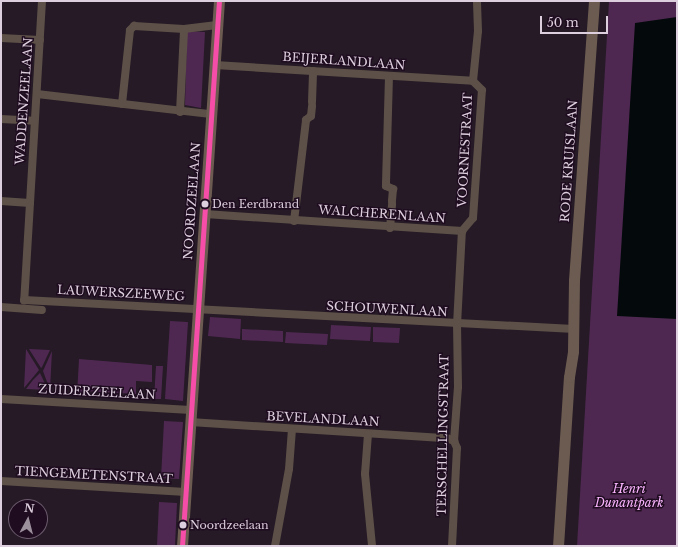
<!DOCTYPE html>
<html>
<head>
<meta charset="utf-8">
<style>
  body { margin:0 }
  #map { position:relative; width:678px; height:547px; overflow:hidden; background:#251a25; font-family:"Libre Baskerville",serif }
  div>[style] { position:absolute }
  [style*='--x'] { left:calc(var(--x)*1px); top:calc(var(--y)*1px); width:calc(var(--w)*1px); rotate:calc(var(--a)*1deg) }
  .green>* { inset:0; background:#4f2852 }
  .water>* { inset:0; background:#040a0b }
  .street>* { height:8px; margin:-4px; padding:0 4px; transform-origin:4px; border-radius:4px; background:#5d5048 }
  .secondary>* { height:11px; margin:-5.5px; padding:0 5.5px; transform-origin:5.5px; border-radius:5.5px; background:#6b5b50 }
  .bus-1>* { height:5px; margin:-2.5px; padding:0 2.5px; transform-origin:2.5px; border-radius:2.5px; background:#f54da8 }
  .dots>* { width:11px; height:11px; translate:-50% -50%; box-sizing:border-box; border:2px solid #1f0c20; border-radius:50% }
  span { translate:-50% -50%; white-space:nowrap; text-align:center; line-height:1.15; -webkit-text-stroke:3px #1f0c20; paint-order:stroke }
  .bus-label { font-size:11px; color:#ddcfdd }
  .left { translate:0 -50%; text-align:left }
  .street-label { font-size:12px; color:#ddcfdd }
  .park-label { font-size:12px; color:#fbb5ff; font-style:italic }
  .frame { position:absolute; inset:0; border:2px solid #ddcfdd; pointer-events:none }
  .north { position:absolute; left:8px; top:499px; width:40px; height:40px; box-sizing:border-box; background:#1f0c20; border:1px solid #6b5a6c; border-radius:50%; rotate:7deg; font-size:11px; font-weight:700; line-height:16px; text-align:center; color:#ddcfdd }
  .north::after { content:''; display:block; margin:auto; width:14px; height:18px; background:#9d909d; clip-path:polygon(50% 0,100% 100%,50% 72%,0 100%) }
  .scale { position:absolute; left:540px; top:16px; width:68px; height:18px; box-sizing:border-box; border:2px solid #ddcfdd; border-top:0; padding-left:5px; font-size:12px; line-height:14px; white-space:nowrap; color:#ddcfdd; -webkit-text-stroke:3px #1f0c20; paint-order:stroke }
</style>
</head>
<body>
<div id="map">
  <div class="green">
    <i style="clip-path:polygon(609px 1px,677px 1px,677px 546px,577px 546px)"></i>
    <i style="clip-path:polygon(187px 31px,205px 32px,201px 108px,185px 105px)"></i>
    <i style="clip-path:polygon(210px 317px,241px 319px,240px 339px,208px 336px)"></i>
    <i style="clip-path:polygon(170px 321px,188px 322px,183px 401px,165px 399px)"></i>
    <i style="clip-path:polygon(331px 325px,371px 327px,370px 341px,330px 339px)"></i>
    <i style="clip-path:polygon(373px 327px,400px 328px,399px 343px,373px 342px)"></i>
    <i style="clip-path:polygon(242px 329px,283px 331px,283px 342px,242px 340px)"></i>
    <i style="clip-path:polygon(286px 332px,328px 334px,327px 345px,285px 343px)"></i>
    <i style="clip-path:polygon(26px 349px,39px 370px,24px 388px)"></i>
    <i style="clip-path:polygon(29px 349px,50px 350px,42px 367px,41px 368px)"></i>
    <i style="clip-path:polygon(52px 351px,50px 390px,43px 371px)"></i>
    <i style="clip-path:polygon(79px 359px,152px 365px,152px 382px,136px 381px,136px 394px,84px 391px,84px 395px,77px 395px)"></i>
    <i style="clip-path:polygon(156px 366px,163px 366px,161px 399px,154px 399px)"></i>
    <i style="clip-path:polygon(40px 373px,48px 390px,26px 389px,33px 380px)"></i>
    <i style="clip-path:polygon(164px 421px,183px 422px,179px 479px,161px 478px)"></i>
    <i style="clip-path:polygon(159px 502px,177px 503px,175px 546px,157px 546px)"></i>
  </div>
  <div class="water">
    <i style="clip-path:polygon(677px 17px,677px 319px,617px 316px,635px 23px)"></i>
  </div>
  <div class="street">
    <i style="--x:42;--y:1;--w:300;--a:93.4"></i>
    <i style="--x:24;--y:300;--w:551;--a:3.02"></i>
    <i style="--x:1;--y:38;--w:39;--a:3"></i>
    <i style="--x:215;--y:65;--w:258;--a:3.5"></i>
    <i style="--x:389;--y:76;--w:110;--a:91.6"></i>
    <i style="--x:386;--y:186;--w:8;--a:23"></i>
    <i style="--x:393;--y:189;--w:12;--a:95"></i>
    <i style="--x:37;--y:94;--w:175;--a:6.6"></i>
    <i style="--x:312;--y:102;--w:31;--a:-88"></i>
    <i style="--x:122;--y:104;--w:74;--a:-83.8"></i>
    <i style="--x:130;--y:30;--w:6;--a:-45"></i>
    <i style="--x:134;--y:26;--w:50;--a:3.4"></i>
    <i style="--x:184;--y:29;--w:33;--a:-7"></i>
    <i style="--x:180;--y:112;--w:83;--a:-87.2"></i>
    <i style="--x:1;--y:119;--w:33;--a:3"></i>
    <i style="--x:1;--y:201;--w:29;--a:4"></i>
    <i style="--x:205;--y:214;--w:258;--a:3.8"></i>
    <i style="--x:294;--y:221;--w:102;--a:-83.2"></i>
    <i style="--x:306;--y:120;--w:6;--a:-39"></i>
    <i style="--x:311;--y:116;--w:10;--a:-84"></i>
    <i style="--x:390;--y:228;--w:24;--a:-85"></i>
    <i style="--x:1;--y:307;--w:41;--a:4.2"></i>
    <i style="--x:1;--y:399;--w:190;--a:3.3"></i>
    <i style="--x:190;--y:422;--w:257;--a:3.6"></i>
    <i style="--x:447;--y:438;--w:8;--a:23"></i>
    <i style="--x:368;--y:434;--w:40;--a:94.3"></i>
    <i style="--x:365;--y:474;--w:72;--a:84.4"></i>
    <i style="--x:1;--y:481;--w:185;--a:3.4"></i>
    <i style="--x:275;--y:546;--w:78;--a:-79.7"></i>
    <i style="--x:289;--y:469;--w:40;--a:-85.7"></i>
    <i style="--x:452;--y:546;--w:98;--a:-87.1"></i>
    <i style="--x:457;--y:448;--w:8;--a:-113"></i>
    <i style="--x:454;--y:441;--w:54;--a:-85.8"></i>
    <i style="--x:458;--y:387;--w:62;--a:-90.9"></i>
    <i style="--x:457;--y:325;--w:94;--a:-87"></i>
    <i style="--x:462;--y:231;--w:17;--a:-50"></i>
    <i style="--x:473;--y:218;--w:128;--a:-86"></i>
    <i style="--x:482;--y:90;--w:13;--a:-135"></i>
    <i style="--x:473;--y:81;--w:50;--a:-84.3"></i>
    <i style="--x:478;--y:31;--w:30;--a:-92"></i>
  </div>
  <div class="secondary">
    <i style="--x:182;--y:546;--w:546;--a:-86.12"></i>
    <i style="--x:558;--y:546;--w:169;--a:-86.3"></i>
    <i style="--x:569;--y:377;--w:26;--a:-81"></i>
    <i style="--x:573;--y:351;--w:71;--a:-89.2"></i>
    <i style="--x:574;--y:280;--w:280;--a:-85.9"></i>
  </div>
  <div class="bus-1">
    <i style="--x:182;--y:546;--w:546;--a:-86.12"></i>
  </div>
  <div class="dots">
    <i style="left:205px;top:204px;background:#ddcfdd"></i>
    <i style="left:183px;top:525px;background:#ddcfdd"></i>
  </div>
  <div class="bus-label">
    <span class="left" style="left:212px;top:204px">Den Eerdbrand</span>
    <span class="left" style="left:190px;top:525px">Noordzeelaan</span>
  </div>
  <div class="street-label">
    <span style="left:344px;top:61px;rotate:4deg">BEIJERLANDLAAN</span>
    <span style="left:24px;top:101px;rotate:-86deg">WADDENZEELAAN</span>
    <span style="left:465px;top:150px;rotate:-87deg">VOORNESTRAAT</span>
    <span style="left:569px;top:161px;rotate:-86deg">RODE KRUISLAAN</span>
    <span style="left:192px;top:201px;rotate:-86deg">NOORDZEELAAN</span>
    <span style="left:382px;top:214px;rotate:4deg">WALCHERENLAAN</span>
    <span style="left:121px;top:293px;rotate:3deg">LAUWERSZEEWEG</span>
    <span style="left:387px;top:309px;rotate:3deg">SCHOUWENLAAN</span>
    <span style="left:97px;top:392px;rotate:3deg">ZUIDERZEELAAN</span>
    <span style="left:323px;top:419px;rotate:3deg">BEVELANDLAAN</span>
    <span style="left:443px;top:435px;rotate:-89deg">TERSCHELLINGSTRAAT</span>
    <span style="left:94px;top:475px;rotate:3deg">TIENGEMETENSTRAAT</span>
  </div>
  <div class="park-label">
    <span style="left:629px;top:496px">Henri<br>Dunantpark</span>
  </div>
  <div class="frame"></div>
  <div class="north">N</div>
  <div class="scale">50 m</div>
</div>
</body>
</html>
